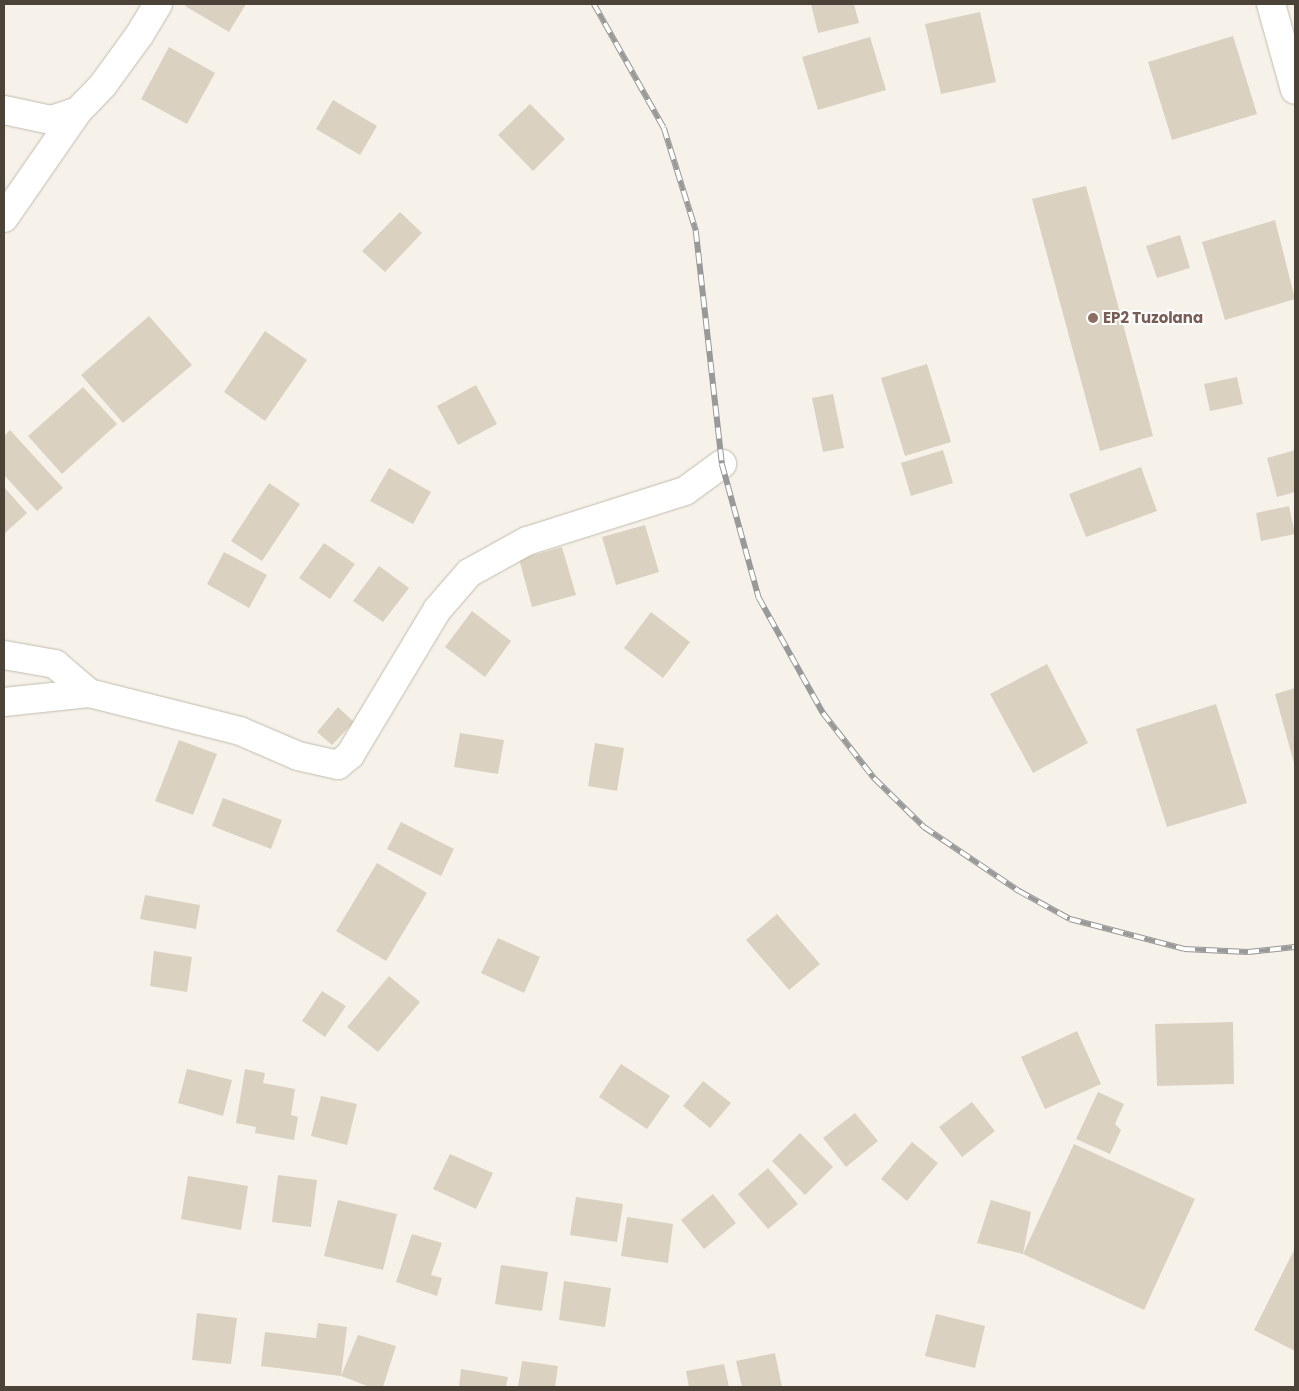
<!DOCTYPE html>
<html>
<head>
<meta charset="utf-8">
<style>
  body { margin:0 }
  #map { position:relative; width:1299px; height:1391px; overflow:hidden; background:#f6f2ea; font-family:Poppins,sans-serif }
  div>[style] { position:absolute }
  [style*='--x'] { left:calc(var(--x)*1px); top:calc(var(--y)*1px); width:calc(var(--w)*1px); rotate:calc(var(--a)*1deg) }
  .building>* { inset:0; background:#dbd1c1 }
  .roads { filter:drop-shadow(0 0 1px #c2bbac) drop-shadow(0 0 1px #c2bbac) }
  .minor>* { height:28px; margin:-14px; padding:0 14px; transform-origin:14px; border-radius:14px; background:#fff }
  .rail>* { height:5.5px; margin-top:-2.75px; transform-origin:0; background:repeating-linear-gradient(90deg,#fff 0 11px,#999 0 22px); box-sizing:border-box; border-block:1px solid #999 }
  .dots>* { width:14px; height:14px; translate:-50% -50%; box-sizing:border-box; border:2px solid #fff; border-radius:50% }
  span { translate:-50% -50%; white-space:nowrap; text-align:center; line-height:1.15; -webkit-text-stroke:4px #fff; paint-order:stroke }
  .education-label { font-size:15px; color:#785e54; font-weight:700 }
  .left { translate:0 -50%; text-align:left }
  .frame { position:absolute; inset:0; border:5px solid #4b4337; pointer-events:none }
</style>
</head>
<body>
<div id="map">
  <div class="building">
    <i style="clip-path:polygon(187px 4px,246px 4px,229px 32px,185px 6px)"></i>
    <i style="clip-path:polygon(811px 4px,854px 4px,859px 23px,818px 33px)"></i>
    <i style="clip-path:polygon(980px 12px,996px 82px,941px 94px,925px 24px)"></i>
    <i style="clip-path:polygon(1233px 36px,1257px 114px,1172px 140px,1148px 62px)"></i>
    <i style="clip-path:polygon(870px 37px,886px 90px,818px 110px,802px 57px)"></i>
    <i style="clip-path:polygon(169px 47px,215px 73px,187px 124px,141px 99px)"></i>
    <i style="clip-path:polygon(333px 100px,377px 126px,360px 155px,316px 129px)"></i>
    <i style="clip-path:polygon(530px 104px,565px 139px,533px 171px,498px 135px)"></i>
    <i style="clip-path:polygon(1086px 186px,1153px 436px,1100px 451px,1032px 199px)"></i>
    <i style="clip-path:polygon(400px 212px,422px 233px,385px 272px,362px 251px)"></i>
    <i style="clip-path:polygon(1275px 220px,1295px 299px,1225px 320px,1202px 242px)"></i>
    <i style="clip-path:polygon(1180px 235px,1190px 268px,1157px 278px,1146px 246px)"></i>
    <i style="clip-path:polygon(149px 316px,192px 365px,123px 423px,81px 375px)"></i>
    <i style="clip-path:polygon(265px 331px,307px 360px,265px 421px,224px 392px)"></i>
    <i style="clip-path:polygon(927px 364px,951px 442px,905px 456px,881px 378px)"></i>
    <i style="clip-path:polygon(1237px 377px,1243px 404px,1210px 411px,1204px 384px)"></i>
    <i style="clip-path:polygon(476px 385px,497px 424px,458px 445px,437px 406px)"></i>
    <i style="clip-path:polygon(83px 387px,117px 424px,62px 474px,28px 436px)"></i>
    <i style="clip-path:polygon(833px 394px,844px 448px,823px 452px,812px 398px)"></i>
    <i style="clip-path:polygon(10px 430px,63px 488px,37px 511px,4px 475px,4px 436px)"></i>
    <i style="clip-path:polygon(943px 450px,953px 483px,911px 496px,901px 463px)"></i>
    <i style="clip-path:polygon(1295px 450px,1295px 492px,1277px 497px,1267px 458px)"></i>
    <i style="clip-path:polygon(1141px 467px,1157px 511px,1086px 537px,1069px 494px)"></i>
    <i style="clip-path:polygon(389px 468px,431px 492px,413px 524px,370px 501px)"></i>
    <i style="clip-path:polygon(269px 483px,300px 504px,262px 561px,231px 541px)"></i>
    <i style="clip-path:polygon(4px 487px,27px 513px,4px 534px)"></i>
    <i style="clip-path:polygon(1289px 506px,1295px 534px,1261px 541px,1256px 513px)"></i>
    <i style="clip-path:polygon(645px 525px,659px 572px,616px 585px,602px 537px)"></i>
    <i style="clip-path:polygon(324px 543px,355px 564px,330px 599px,299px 578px)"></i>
    <i style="clip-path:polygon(562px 547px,576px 595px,532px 607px,519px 559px)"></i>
    <i style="clip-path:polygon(224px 552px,267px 575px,249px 608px,207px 584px)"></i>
    <i style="clip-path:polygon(379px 566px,409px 588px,383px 622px,353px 601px)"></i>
    <i style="clip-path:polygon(472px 611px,511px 641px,485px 677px,445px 647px)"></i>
    <i style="clip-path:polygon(651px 612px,690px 642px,663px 678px,624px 648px)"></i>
    <i style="clip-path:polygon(1047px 664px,1088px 743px,1033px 773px,990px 694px)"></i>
    <i style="clip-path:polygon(1295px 688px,1295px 767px,1275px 694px)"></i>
    <i style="clip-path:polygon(1216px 704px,1247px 803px,1167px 827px,1136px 729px)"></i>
    <i style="clip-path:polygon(338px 707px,354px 722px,332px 745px,317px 732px)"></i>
    <i style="clip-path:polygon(460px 733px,504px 740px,498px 774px,454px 767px)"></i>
    <i style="clip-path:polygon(179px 740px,217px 754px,193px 815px,155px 801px)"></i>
    <i style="clip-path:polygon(595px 743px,624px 748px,617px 791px,588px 786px)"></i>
    <i style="clip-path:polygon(223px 798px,282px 820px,271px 849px,212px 826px)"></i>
    <i style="clip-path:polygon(401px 822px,454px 849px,441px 876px,387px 849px)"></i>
    <i style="clip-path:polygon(377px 863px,427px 893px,386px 961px,336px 931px)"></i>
    <i style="clip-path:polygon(145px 895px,200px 905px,196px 929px,140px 919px)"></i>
    <i style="clip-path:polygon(777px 914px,820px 964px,789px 990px,746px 940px)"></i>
    <i style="clip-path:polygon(498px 938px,540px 957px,524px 993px,481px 973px)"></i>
    <i style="clip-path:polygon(154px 951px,192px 957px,187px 992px,150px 986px)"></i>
    <i style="clip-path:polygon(389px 976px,420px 1002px,378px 1052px,347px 1027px)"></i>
    <i style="clip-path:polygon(322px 991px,346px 1006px,325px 1037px,302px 1021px)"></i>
    <i style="clip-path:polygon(1233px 1022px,1234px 1084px,1157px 1086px,1155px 1024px)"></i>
    <i style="clip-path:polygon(1077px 1031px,1101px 1084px,1045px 1109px,1021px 1057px)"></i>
    <i style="clip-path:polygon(621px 1064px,670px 1096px,647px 1129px,599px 1097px)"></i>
    <i style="clip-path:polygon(187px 1069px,232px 1080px,223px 1116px,178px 1103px)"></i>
    <i style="clip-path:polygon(245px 1069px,265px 1073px,263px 1083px,295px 1089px,291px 1115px,298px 1117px,294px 1140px,255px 1133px,256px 1127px,236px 1123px)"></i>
    <i style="clip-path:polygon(703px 1081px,731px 1103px,710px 1128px,683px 1106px)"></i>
    <i style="clip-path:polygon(1098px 1092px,1124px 1104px,1115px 1124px,1121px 1130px,1110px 1154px,1076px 1139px)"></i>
    <i style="clip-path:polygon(321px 1096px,357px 1104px,347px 1145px,311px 1136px)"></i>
    <i style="clip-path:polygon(972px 1102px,995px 1131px,962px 1157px,939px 1127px)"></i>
    <i style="clip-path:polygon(855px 1113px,878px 1141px,846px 1167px,823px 1138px)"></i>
    <i style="clip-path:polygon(800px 1133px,833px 1167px,805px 1195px,772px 1161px)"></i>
    <i style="clip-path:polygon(912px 1142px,938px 1163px,907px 1201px,881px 1179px)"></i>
    <i style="clip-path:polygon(1074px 1144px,1195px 1199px,1144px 1310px,1023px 1254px,977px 1243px,991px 1200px,1031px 1212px,1023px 1254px)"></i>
    <i style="clip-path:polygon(450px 1154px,493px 1173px,476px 1209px,433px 1189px)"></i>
    <i style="clip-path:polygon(768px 1168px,798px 1204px,768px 1229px,738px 1194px)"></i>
    <i style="clip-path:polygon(278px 1175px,317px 1180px,311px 1227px,272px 1222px)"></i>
    <i style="clip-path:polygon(188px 1176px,248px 1186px,241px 1230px,181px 1219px)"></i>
    <i style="clip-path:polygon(713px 1194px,736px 1223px,704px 1249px,681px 1220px)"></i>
    <i style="clip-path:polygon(576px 1197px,623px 1204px,617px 1242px,570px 1235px)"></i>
    <i style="clip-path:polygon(338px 1200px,397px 1214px,383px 1270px,324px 1256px)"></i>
    <i style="clip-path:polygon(627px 1217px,673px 1224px,668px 1263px,621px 1256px)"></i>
    <i style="clip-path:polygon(412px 1234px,442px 1243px,431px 1275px,442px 1278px,437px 1296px,396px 1282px)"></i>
    <i style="clip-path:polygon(1295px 1248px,1295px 1351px,1254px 1330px)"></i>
    <i style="clip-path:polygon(501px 1265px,548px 1272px,542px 1311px,495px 1304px)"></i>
    <i style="clip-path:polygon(564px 1281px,611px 1288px,605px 1327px,559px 1320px)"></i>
    <i style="clip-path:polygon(197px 1313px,237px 1318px,231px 1364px,192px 1360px)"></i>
    <i style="clip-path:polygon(936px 1314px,985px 1326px,975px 1368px,925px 1356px)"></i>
    <i style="clip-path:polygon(318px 1323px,347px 1327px,341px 1376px,261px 1366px,265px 1332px,316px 1338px)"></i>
    <i style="clip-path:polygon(358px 1335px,396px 1346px,383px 1387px,370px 1387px,341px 1376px)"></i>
    <i style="clip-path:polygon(775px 1353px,782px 1387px,742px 1387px,736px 1361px)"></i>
    <i style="clip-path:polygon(522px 1361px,558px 1366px,555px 1387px,518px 1387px)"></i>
    <i style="clip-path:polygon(724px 1364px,729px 1387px,689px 1387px,686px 1371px)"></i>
    <i style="clip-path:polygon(461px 1369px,508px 1377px,506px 1387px,459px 1387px)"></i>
  </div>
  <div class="roads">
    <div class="minor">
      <i style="--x:1271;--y:4;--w:89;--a:74.4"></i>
      <i style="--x:4;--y:110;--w:48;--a:12"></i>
      <i style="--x:51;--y:120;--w:28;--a:-18"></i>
      <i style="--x:4;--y:218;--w:130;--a:-55.3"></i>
      <i style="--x:78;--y:111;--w:36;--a:-46"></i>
      <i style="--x:103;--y:85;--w:63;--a:-54"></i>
      <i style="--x:140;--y:34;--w:35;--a:-59"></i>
      <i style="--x:4;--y:655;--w:52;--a:10"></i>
      <i style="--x:55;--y:664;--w:45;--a:40.5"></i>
      <i style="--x:4;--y:702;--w:85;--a:-6"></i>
      <i style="--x:89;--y:693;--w:156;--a:14.1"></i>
      <i style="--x:240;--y:731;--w:63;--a:23.3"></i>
      <i style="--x:298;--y:756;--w:41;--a:12.7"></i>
      <i style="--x:338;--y:765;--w:16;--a:-40"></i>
      <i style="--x:350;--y:755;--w:169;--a:-59"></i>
      <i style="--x:437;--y:610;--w:49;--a:-49.1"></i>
      <i style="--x:469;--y:573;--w:66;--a:-28.9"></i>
      <i style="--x:527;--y:541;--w:166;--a:-17.6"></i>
      <i style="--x:685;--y:491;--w:46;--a:-36.1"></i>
    </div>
  </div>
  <div class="rail">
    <i style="--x:594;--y:4;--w:142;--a:60.6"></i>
    <i style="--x:664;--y:128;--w:108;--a:72.7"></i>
    <i style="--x:696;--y:231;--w:234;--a:83.6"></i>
    <i style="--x:722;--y:464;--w:139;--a:74.6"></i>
    <i style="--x:759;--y:598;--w:132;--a:60.9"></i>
    <i style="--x:823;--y:713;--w:83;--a:51.9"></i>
    <i style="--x:874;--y:778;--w:70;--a:44.4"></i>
    <i style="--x:924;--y:827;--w:115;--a:34"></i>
    <i style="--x:1019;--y:891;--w:58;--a:28.8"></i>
    <i style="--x:1070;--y:919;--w:118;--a:14.7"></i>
    <i style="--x:1184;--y:949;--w:64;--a:2.7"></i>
    <i style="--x:1248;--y:952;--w:47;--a:-6.1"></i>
  </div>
  <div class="dots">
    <i style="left:1093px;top:318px;background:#8d6e63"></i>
  </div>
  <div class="education-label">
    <span class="left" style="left:1103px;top:318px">EP2 Tuzolana</span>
  </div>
  <div class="frame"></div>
</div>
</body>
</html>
